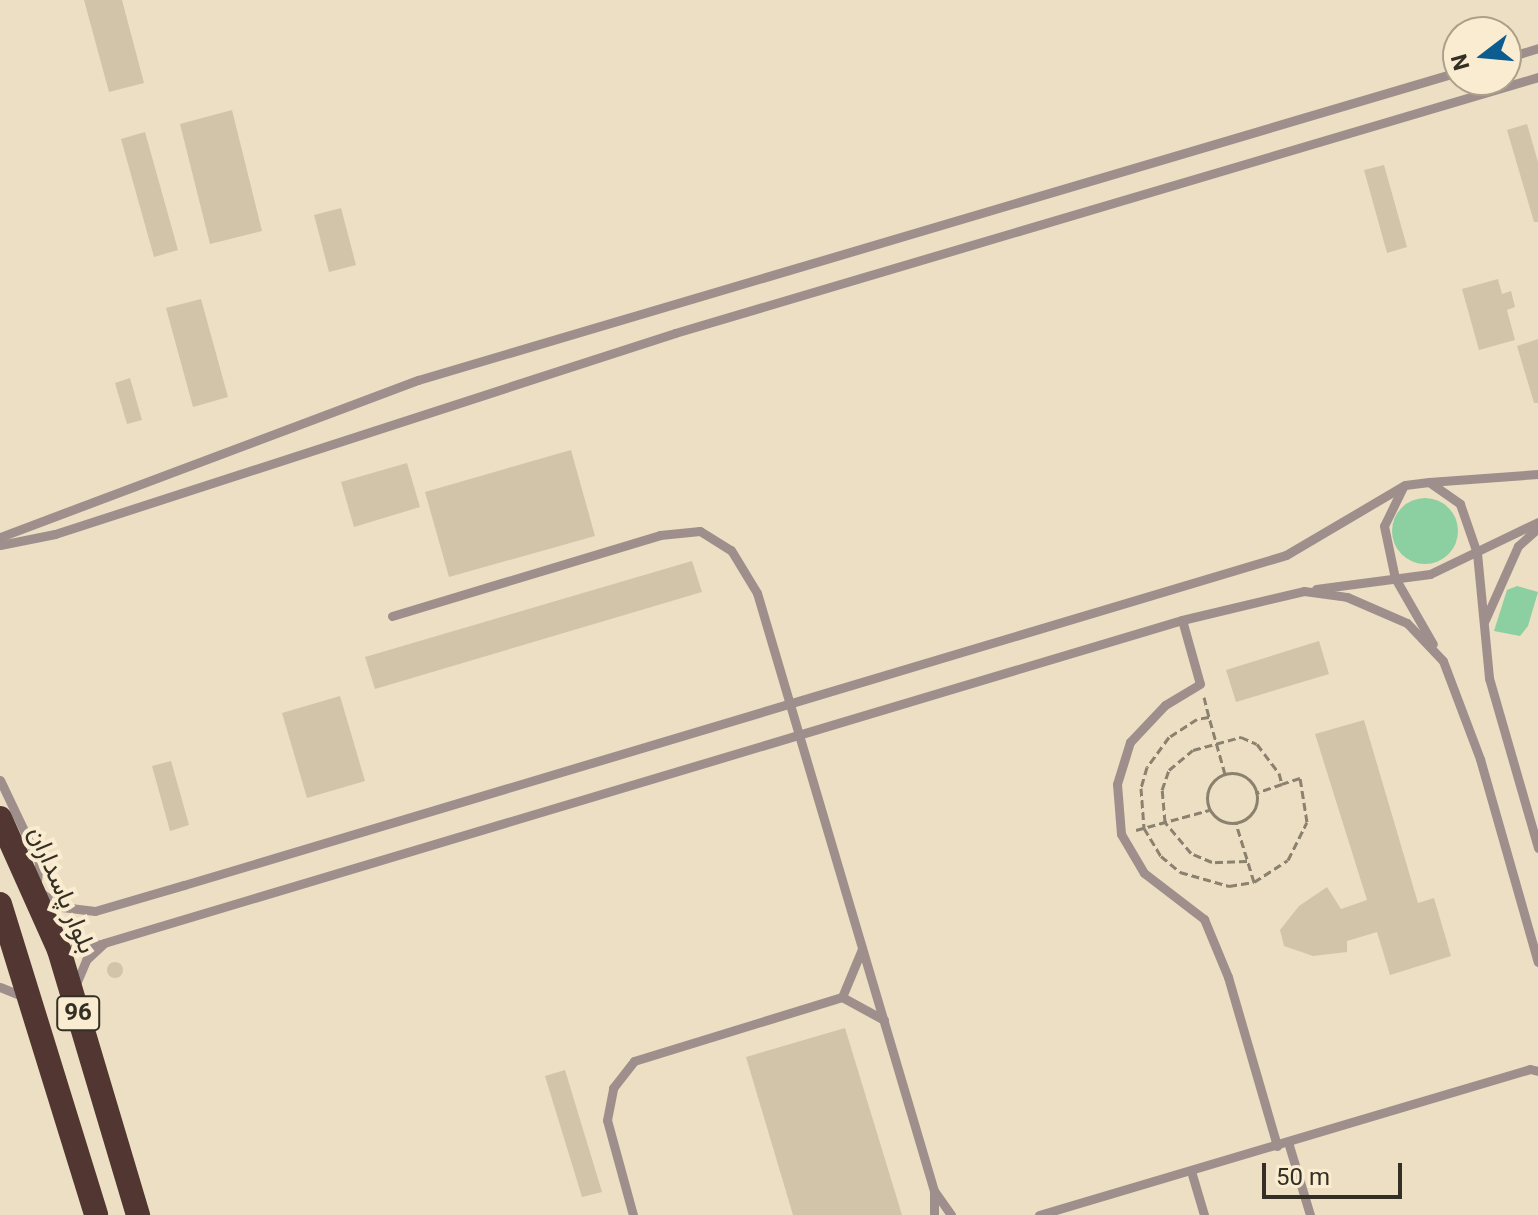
<!DOCTYPE html>
<html>
<head>
<meta charset="utf-8">
<style>
  body { margin:0 }
  #map { position:relative; width:1538px; height:1215px; overflow:hidden; background:#eddfc3; font-family:Roboto,Vazirmatn,sans-serif }
  div>[style] { position:absolute }
  [style*='--x'] { left:calc(var(--x)*1px); top:calc(var(--y)*1px); width:calc(var(--w)*1px); rotate:calc(var(--a)*1deg) }
  .green>* { inset:0; background:#8ccfa0 }
  .round { border-radius:50% }
  .building>* { inset:0; background:#d1c4a8 }
  .path>* { height:3px; margin-top:-1.5px; transform-origin:0; background:repeating-linear-gradient(90deg,#8a816e 0 8px,transparent 0 12px) }
  .path>.ring { margin:-1.5px; padding:0; box-sizing:content-box; background:none; border:3px solid #8a816e; border-radius:50% }
  .lane>* { height:9px; margin:-4.5px; padding:0 4.5px; transform-origin:4.5px; border-radius:4.5px; background:#9e8f8c }
  .highway>* { height:24px; margin:-12px; padding:0 12px; transform-origin:12px; border-radius:12px; background:#513631 }
  span { translate:-50% -50%; white-space:nowrap; text-align:center; line-height:1.15; -webkit-text-stroke:8px #faecd0; paint-order:stroke }
  .shield-label span { padding:2px 6px; background:#faecd0; border:2px solid; border-radius:6px; -webkit-text-stroke-width:0 }
  .shield-label { font-size:24px; color:#342f24; font-weight:700 }
  .street-label { font-size:26px; color:#342f24 }
  .north { position:absolute; left:1442px; top:16px; width:80px; height:80px; box-sizing:border-box; background:#faecd0; border:2px solid #aba08b; border-radius:50%; rotate:254deg; font-size:22px; font-weight:700; line-height:32px; text-align:center; color:#342f24 }
  .north::after { content:''; display:block; margin:auto; width:28px; height:36px; background:#0d5c8f; clip-path:polygon(50% 0,100% 100%,50% 72%,0 100%) }
  .scale { position:absolute; left:1262px; top:1163px; width:140px; height:36px; box-sizing:border-box; border:4px solid #342f24; border-top:0; padding-left:10px; font-size:24px; line-height:28px; white-space:nowrap; color:#342f24; -webkit-text-stroke:6px #faecd0; paint-order:stroke }
</style>
</head>
<body>
<div id="map">
  <div class="green">
    <i class="round" style="left:1392px;top:498px;width:66px;height:66px"></i>
    <i style="clip-path:polygon(1517px 586px,1538px 592px,1528px 626px,1520px 636px,1494px 631px,1507px 590px)"></i>
  </div>
  <div class="building">
    <i style="clip-path:polygon(84px 0,122px 0,144px 83px,109px 92px)"></i>
    <i style="clip-path:polygon(232px 110px,262px 231px,210px 244px,180px 124px)"></i>
    <i style="clip-path:polygon(1527px 124px,1538px 162px,1538px 222px,1534px 222px,1507px 130px)"></i>
    <i style="clip-path:polygon(145px 132px,178px 250px,154px 257px,121px 139px)"></i>
    <i style="clip-path:polygon(1384px 165px,1407px 247px,1387px 253px,1364px 170px)"></i>
    <i style="clip-path:polygon(341px 208px,356px 265px,329px 272px,314px 215px)"></i>
    <i style="clip-path:polygon(1498px 279px,1502px 294px,1511px 291px,1515px 307px,1507px 310px,1515px 340px,1479px 350px,1462px 289px)"></i>
    <i style="clip-path:polygon(201px 299px,228px 397px,193px 407px,166px 308px)"></i>
    <i style="clip-path:polygon(1538px 339px,1538px 403px,1534px 403px,1517px 346px)"></i>
    <i style="clip-path:polygon(130px 378px,142px 420px,127px 424px,115px 383px)"></i>
    <i style="clip-path:polygon(571px 450px,595px 536px,449px 577px,425px 492px)"></i>
    <i style="clip-path:polygon(407px 463px,420px 507px,354px 527px,341px 482px)"></i>
    <i style="clip-path:polygon(692px 561px,702px 592px,375px 689px,365px 657px)"></i>
    <i style="clip-path:polygon(1319px 641px,1329px 674px,1236px 702px,1226px 670px)"></i>
    <i style="clip-path:polygon(340px 696px,365px 781px,307px 798px,282px 713px)"></i>
    <i style="clip-path:polygon(1364px 720px,1418px 903px,1434px 898px,1451px 956px,1390px 975px,1377px 932px,1347px 941px,1347px 952px,1313px 956px,1284px 946px,1280px 930px,1299px 906px,1327px 887px,1341px 909px,1367px 900px,1315px 734px)"></i>
    <i style="clip-path:polygon(171px 761px,189px 825px,170px 831px,152px 766px)"></i>
    <i class="round" style="left:107px;top:962px;width:16px;height:16px"></i>
    <i style="clip-path:polygon(845px 1028px,902px 1215px,793px 1215px,746px 1057px)"></i>
    <i style="clip-path:polygon(565px 1070px,602px 1192px,582px 1197px,545px 1076px)"></i>
  </div>
  <div class="path">
    <i style="--x:1204;--y:697;--w:21;--a:76"></i>
    <i class="ring" style="left:1207px;top:773px;width:47px;height:47px"></i>
    <i style="--x:1225;--y:774;--w:59;--a:-105.7"></i>
    <i style="--x:1209;--y:717;--w:12;--a:171"></i>
    <i style="--x:1197;--y:719;--w:33;--a:147"></i>
    <i style="--x:1169;--y:737;--w:37;--a:126"></i>
    <i style="--x:1147;--y:767;--w:22;--a:106"></i>
    <i style="--x:1141;--y:788;--w:40;--a:85.7"></i>
    <i style="--x:1144;--y:828;--w:33;--a:59"></i>
    <i style="--x:1161;--y:856;--w:25;--a:40"></i>
    <i style="--x:1180;--y:872;--w:51;--a:15.9"></i>
    <i style="--x:1229;--y:886;--w:25;--a:-9"></i>
    <i style="--x:1254;--y:882;--w:62;--a:-107"></i>
    <i style="--x:1136;--y:830;--w:76;--a:-15.3"></i>
    <i style="--x:1247;--y:861;--w:35;--a:178"></i>
    <i style="--x:1212;--y:862;--w:23;--a:-157"></i>
    <i style="--x:1191;--y:853;--w:40;--a:-130"></i>
    <i style="--x:1165;--y:822;--w:32;--a:-95"></i>
    <i style="--x:1162;--y:790;--w:21;--a:-71"></i>
    <i style="--x:1169;--y:770;--w:31;--a:-40"></i>
    <i style="--x:1193;--y:750;--w:50;--a:-15.2"></i>
    <i style="--x:1241;--y:737;--w:17;--a:24"></i>
    <i style="--x:1257;--y:744;--w:36;--a:53"></i>
    <i style="--x:1279;--y:773;--w:11;--a:75"></i>
    <i style="--x:1282;--y:784;--w:28;--a:161"></i>
    <i style="--x:1254;--y:882;--w:40;--a:-32.9"></i>
    <i style="--x:1288;--y:860;--w:42;--a:-63.4"></i>
    <i style="--x:1307;--y:822;--w:45;--a:-99"></i>
    <i style="--x:1300;--y:778;--w:19;--a:162"></i>
  </div>
  <div class="lane">
    <i style="--x:1506;--y:58;--w:34;--a:-17"></i>
    <i style="--x:1429;--y:482;--w:109;--a:-4.2"></i>
    <i style="--x:1403;--y:487;--w:43;--a:116"></i>
    <i style="--x:1384;--y:526;--w:53;--a:78.1"></i>
    <i style="--x:1395;--y:578;--w:76;--a:60.1"></i>
    <i style="--x:0;--y:537;--w:447;--a:-20.6"></i>
    <i style="--x:418;--y:380;--w:1085;--a:-16.5"></i>
    <i style="--x:0;--y:545;--w:56;--a:-11.3"></i>
    <i style="--x:55;--y:534;--w:652;--a:-17.96"></i>
    <i style="--x:675;--y:333;--w:900;--a:-16.52"></i>
    <i style="--x:1316;--y:589;--w:115;--a:-7.5"></i>
    <i style="--x:1430;--y:574;--w:120;--a:-25.7"></i>
    <i style="--x:392;--y:616;--w:280;--a:-16.8"></i>
    <i style="--x:660;--y:535;--w:40;--a:-5.7"></i>
    <i style="--x:700;--y:531;--w:36;--a:32"></i>
    <i style="--x:731;--y:550;--w:50;--a:58.8"></i>
    <i style="--x:757;--y:593;--w:624;--a:73.51"></i>
    <i style="--x:934;--y:1191;--w:24;--a:90"></i>
    <i style="--x:1182;--y:620;--w:125;--a:-13.4"></i>
    <i style="--x:1304;--y:591;--w:43;--a:7.9"></i>
    <i style="--x:1347;--y:597;--w:65;--a:23.4"></i>
    <i style="--x:1407;--y:623;--w:52;--a:46.5"></i>
    <i style="--x:1443;--y:661;--w:105;--a:69.3"></i>
    <i style="--x:1480;--y:759;--w:211;--a:74.1"></i>
    <i style="--x:1485;--y:620;--w:81;--a:-66"></i>
    <i style="--x:1518;--y:546;--w:27;--a:-42"></i>
    <i style="--x:0;--y:780;--w:91;--a:64.6"></i>
    <i style="--x:39;--y:862;--w:20;--a:96"></i>
    <i style="--x:41;--y:893;--w:25;--a:34"></i>
    <i style="--x:62;--y:907;--w:33;--a:7"></i>
    <i style="--x:95;--y:911;--w:93;--a:-16.3"></i>
    <i style="--x:184;--y:885;--w:1150;--a:-16.67"></i>
    <i style="--x:1286;--y:555;--w:138;--a:-30.5"></i>
    <i style="--x:1405;--y:485;--w:24;--a:-7"></i>
    <i style="--x:1429;--y:482;--w:38;--a:35"></i>
    <i style="--x:1460;--y:504;--w:52;--a:70.9"></i>
    <i style="--x:1477;--y:553;--w:126;--a:84.5"></i>
    <i style="--x:1489;--y:678;--w:177;--a:73.9"></i>
    <i style="--x:63;--y:950;--w:39;--a:-9"></i>
    <i style="--x:76;--y:984;--w:26;--a:-67"></i>
    <i style="--x:86;--y:960;--w:25;--a:-43"></i>
    <i style="--x:104;--y:943;--w:1125;--a:-16.68"></i>
    <i style="--x:1182;--y:620;--w:66;--a:74.3"></i>
    <i style="--x:1200;--y:684;--w:41;--a:149"></i>
    <i style="--x:1165;--y:705;--w:51;--a:133.4"></i>
    <i style="--x:1130;--y:742;--w:44;--a:107.2"></i>
    <i style="--x:1117;--y:784;--w:50;--a:85.4"></i>
    <i style="--x:1121;--y:834;--w:45;--a:59.5"></i>
    <i style="--x:1144;--y:873;--w:76;--a:37.5"></i>
    <i style="--x:1204;--y:919;--w:63;--a:67.5"></i>
    <i style="--x:1228;--y:977;--w:176;--a:73.8"></i>
    <i style="--x:0;--y:987;--w:24;--a:22"></i>
    <i style="--x:842;--y:997;--w:52;--a:-67.4"></i>
    <i style="--x:1288;--y:1142;--w:76;--a:73.2"></i>
    <i style="--x:1191;--y:1171;--w:46;--a:73.5"></i>
    <i style="--x:935;--y:1192;--w:28;--a:55"></i>
    <i style="--x:633;--y:1215;--w:98;--a:-105.3"></i>
    <i style="--x:607;--y:1120;--w:33;--a:-79"></i>
    <i style="--x:613;--y:1088;--w:34;--a:-52"></i>
    <i style="--x:634;--y:1061;--w:218;--a:-17.1"></i>
    <i style="--x:842;--y:997;--w:48;--a:28.7"></i>
    <i style="--x:1039;--y:1215;--w:512;--a:-16.56"></i>
    <i style="--x:1530;--y:1069;--w:8;--a:14"></i>
  </div>
  <div class="highway">
    <i style="--x:0;--y:818;--w:145;--a:65.9"></i>
    <i style="--x:59;--y:950;--w:277;--a:73.4"></i>
    <i style="--x:0;--y:904;--w:325;--a:72.8"></i>
  </div>
  <div class="shield-label">
    <span style="left:78px;top:1013px">96</span>
  </div>
  <div class="street-label">
    <span style="left:62px;top:890px;rotate:67deg">بلوار پاسداران</span>
  </div>
  <div class="north">N</div>
  <div class="scale">50 m</div>
</div>
</body>
</html>
